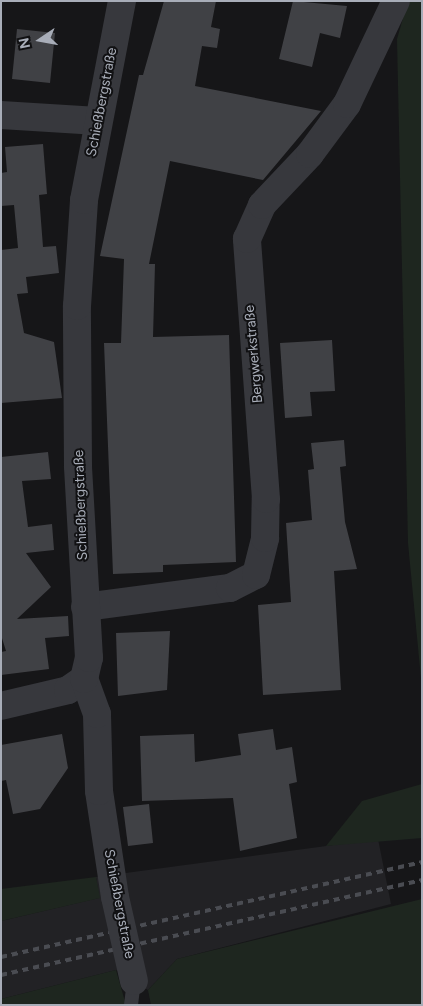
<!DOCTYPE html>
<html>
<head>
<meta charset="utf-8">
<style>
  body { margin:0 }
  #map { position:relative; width:423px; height:1006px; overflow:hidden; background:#161618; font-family:Figtree,sans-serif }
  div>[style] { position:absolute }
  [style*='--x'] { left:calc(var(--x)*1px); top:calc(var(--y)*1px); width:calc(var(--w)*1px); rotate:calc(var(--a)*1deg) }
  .built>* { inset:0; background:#222225 }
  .green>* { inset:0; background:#1e261f }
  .building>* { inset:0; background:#404145 }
  .lane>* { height:14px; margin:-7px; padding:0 7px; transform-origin:7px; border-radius:7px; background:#37383d }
  .street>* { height:28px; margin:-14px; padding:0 14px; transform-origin:14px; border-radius:14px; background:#37383d }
  .rail>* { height:4px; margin-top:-2px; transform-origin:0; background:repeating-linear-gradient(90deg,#4a4c52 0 6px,transparent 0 11px) }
  .street-bridge>* { height:28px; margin:-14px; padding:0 14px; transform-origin:14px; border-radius:14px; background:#37383d }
  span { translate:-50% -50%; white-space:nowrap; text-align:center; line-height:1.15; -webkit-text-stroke:4px #111113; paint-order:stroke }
  .street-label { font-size:14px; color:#a8adb8 }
  .frame { position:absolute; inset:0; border:2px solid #a8adb8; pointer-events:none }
  .north { position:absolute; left:15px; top:15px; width:50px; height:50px; -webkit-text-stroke:4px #111113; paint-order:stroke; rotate:258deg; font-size:14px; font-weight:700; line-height:20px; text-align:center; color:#a8adb8 }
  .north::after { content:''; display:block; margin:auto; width:18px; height:22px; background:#a8adb8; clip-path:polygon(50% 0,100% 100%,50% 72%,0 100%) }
</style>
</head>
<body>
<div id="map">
  <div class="built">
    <i style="clip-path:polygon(378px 839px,391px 904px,177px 959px,148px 990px,116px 970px,1px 999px,1px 921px,99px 898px,96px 877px)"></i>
  </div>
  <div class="green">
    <i style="clip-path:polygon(408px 1px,422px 1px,422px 689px,408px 543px,397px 39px)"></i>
    <i style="clip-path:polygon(422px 784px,422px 838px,326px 846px,362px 801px)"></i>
    <i style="clip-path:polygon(96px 877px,100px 898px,1px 921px,1px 889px)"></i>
    <i style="clip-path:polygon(422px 899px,422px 1005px,151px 1005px,148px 990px,177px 959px)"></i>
    <i style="clip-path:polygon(116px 970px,126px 1005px,1px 1005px,1px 999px)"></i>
  </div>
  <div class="building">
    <i style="clip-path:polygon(164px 1px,216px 1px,211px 27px,220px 29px,217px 48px,202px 46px,195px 86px,321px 111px,263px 180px,170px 161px,149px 264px,155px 264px,153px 337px,229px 335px,236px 562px,163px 565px,163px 572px,113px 574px,104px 343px,121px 343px,124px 259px,100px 256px,139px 75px,143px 75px)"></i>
    <i style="clip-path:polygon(293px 1px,347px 6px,340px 38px,320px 33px,312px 67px,279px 59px)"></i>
    <i style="clip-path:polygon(17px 29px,55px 33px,50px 83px,12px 79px)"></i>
    <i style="clip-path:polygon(43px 144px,47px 194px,39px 195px,43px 247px,56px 246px,59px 273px,26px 277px,28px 293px,17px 294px,24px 333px,54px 342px,62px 398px,1px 403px,1px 250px,18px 248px,14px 205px,1px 206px,1px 173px,7px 172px,5px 147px)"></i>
    <i style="clip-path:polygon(332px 340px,335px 391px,310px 392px,312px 416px,285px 418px,280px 343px)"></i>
    <i style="clip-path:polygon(344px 440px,346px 466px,340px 467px,345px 522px,357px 569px,334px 571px,341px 690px,263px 695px,258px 605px,291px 602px,286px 523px,312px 520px,308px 470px,314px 469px,311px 443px)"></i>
    <i style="clip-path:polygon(48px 452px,51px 479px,22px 481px,28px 527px,52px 524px,54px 550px,26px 553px,51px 587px,17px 619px,68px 616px,69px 636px,45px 638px,49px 669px,1px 675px,1px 652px,6px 651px,1px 635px,1px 457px)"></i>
    <i style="clip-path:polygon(170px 631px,167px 690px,118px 696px,116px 633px)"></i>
    <i style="clip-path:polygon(273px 729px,276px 750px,292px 747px,297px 782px,289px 784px,297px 838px,240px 851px,233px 798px,142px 801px,140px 736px,194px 734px,195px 762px,241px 755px,238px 734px)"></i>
    <i style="clip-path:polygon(62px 734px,68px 768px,40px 809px,13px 814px,6px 780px,1px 781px,1px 745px)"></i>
    <i style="clip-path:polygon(149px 804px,153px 843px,128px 846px,123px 807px)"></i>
  </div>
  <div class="lane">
    <i style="--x:131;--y:1005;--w:24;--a:-83"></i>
  </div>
  <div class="street">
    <i style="--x:1;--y:115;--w:97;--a:3.5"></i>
    <i style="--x:85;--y:607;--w:146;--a:-7.5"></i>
    <i style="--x:230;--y:588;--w:29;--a:-27"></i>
    <i style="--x:256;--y:575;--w:38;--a:-76"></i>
    <i style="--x:265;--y:538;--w:39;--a:-89"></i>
    <i style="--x:266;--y:499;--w:261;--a:-94.2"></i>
    <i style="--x:247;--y:239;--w:37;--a:-66"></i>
    <i style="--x:262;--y:205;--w:70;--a:-46.7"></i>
    <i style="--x:310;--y:154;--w:62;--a:-53.5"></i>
    <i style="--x:347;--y:104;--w:114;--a:-64.6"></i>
    <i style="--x:1;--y:706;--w:69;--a:-13.4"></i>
    <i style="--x:68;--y:690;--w:19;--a:-35"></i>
    <i style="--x:115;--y:897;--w:107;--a:-98.6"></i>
    <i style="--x:99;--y:791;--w:77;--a:-91.5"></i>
    <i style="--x:97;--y:714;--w:37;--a:-110"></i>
    <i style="--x:84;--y:679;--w:22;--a:-77"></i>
    <i style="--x:89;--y:658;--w:192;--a:-93.3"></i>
    <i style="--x:78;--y:466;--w:160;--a:-90.4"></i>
    <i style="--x:77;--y:306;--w:106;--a:-86.2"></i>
    <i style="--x:84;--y:200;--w:203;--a:-79.2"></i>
  </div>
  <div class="rail">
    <i style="--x:1;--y:957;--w:432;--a:-12.7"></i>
    <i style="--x:1;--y:975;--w:432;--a:-12.7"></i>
  </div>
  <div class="street-bridge">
    <i style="--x:115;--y:897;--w:86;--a:77.3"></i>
  </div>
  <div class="street-label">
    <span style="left:102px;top:102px;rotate:-79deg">Schießbergstraße</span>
    <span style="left:254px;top:354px;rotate:-95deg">Bergwerkstraße</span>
    <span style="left:81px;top:505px;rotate:-92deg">Schießbergstraße</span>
    <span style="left:119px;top:904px;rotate:79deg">Schießbergstraße</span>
  </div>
  <div class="frame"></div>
  <div class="north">N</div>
</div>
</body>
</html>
